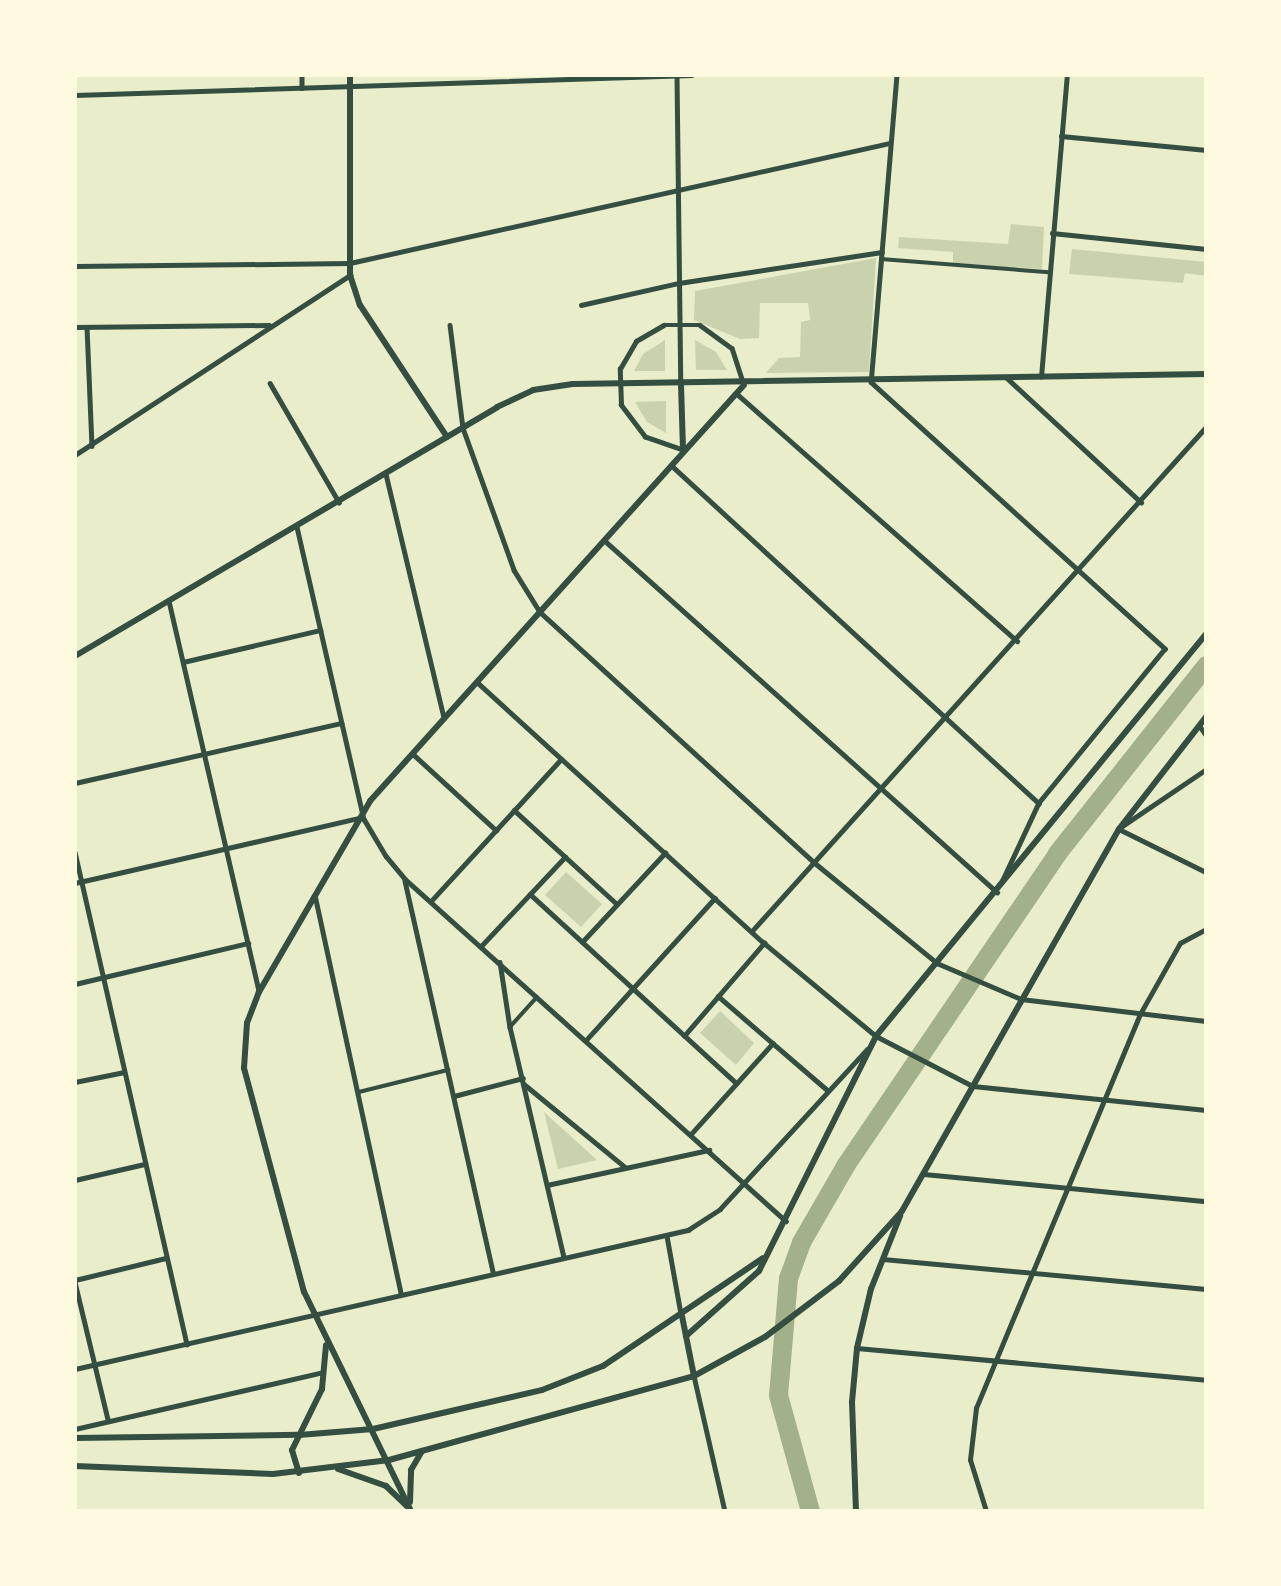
<!DOCTYPE html>
<html>
<head>
<meta charset="utf-8">
<style>
  body { margin:0 }
  #map { position:relative; width:1281px; height:1586px; overflow:hidden; background:#e9edc9; font-family:"Open Sans",sans-serif }
  div>[style] { position:absolute }
  [style*='--x'] { left:calc(var(--x)*1px); top:calc(var(--y)*1px); width:calc(var(--w)*1px); rotate:calc(var(--a)*1deg) }
  .green>* { inset:0; background:#cad2ad }
  .river>* { height:19px; margin:-9.5px; padding:0 9.5px; transform-origin:9.5px; border-radius:9.5px; background:#a3b18a }
  .pedestrian>* { height:3.5px; margin:-1.75px; padding:0 1.75px; transform-origin:1.75px; border-radius:1.75px; background:#344e41 }
  .minor>* { height:4.5px; margin:-2.25px; padding:0 2.25px; transform-origin:2.25px; border-radius:2.25px; background:#344e41 }
  .tertiary>* { height:6px; margin:-3px; padding:0 3px; transform-origin:3px; border-radius:3px; background:#344e41 }
  span { translate:-50% -50%; white-space:nowrap; text-align:center; line-height:1.15; -webkit-text-stroke:6px #fefae0; paint-order:stroke }
  .frame { position:absolute; inset:0; border:77px solid #fefae0; pointer-events:none }
</style>
</head>
<body>
<div id="map">
  <div class="green">
    <i style="clip-path:polygon(1011px 224px,1044px 227px,1042px 269px,953px 264px,953px 252px,898px 248px,899px 237px,1008px 244px)"></i>
    <i style="clip-path:polygon(1072px 249px,1206px 262px,1206px 276px,1185px 273px,1183px 283px,1069px 274px)"></i>
    <i style="clip-path:polygon(876px 258px,869px 372px,766px 373px,779px 358px,800px 357px,801px 322px,810px 320px,808px 303px,760px 303px,759px 338px,740px 339px,694px 320px,695px 291px)"></i>
    <i style="clip-path:polygon(665px 340px,665px 371px,634px 371px,643px 354px)"></i>
    <i style="clip-path:polygon(695px 340px,716px 352px,727px 370px,696px 370px)"></i>
    <i style="clip-path:polygon(666px 401px,666px 433px,647px 422px,635px 402px)"></i>
    <i style="clip-path:polygon(566px 872px,602px 904px,581px 927px,545px 895px)"></i>
    <i style="clip-path:polygon(720px 1011px,754px 1043px,736px 1065px,700px 1033px)"></i>
    <i style="clip-path:polygon(544px 1112px,597px 1160px,558px 1169px)"></i>
  </div>
  <div class="river">
    <i style="--x:810;--y:1511;--w:120;--a:-105.4"></i>
    <i style="--x:778;--y:1395;--w:117;--a:-85.1"></i>
    <i style="--x:788;--y:1278;--w:38;--a:-70"></i>
    <i style="--x:801;--y:1242;--w:90;--a:-60"></i>
    <i style="--x:846;--y:1164;--w:376;--a:-55.8"></i>
    <i style="--x:1057;--y:853;--w:240;--a:-51.6"></i>
  </div>
  <div class="pedestrian">
    <i style="--x:881;--y:259;--w:168;--a:4.5"></i>
    <i style="--x:510;--y:1027;--w:40;--a:-48"></i>
    <i style="--x:359;--y:1092;--w:92;--a:-13.9"></i>
  </div>
  <div class="minor">
    <i style="--x:302;--y:75;--w:13;--a:90"></i>
    <i style="--x:677;--y:75;--w:309;--a:89.3"></i>
    <i style="--x:897;--y:75;--w:308;--a:94.8"></i>
    <i style="--x:871;--y:382;--w:397;--a:42.2"></i>
    <i style="--x:1165;--y:649;--w:199;--a:129.3"></i>
    <i style="--x:1039;--y:803;--w:85;--a:115.1"></i>
    <i style="--x:75;--y:95;--w:617;--a:-1.86"></i>
    <i style="--x:1061;--y:136;--w:146;--a:5.5"></i>
    <i style="--x:1052;--y:233;--w:155;--a:5.9"></i>
    <i style="--x:75;--y:266;--w:275;--a:-0.6"></i>
    <i style="--x:350;--y:263;--w:553;--a:-12.53"></i>
    <i style="--x:581;--y:305;--w:100;--a:-12.7"></i>
    <i style="--x:679;--y:283;--w:205;--a:-8.7"></i>
    <i style="--x:450;--y:325;--w:104;--a:82.8"></i>
    <i style="--x:463;--y:428;--w:151;--a:70.2"></i>
    <i style="--x:514;--y:570;--w:49;--a:58.2"></i>
    <i style="--x:540;--y:612;--w:372;--a:42.4"></i>
    <i style="--x:815;--y:863;--w:158;--a:39.3"></i>
    <i style="--x:937;--y:963;--w:91;--a:23.2"></i>
    <i style="--x:1021;--y:999;--w:186;--a:6.8"></i>
    <i style="--x:75;--y:327;--w:194;--a:-0.6"></i>
    <i style="--x:87;--y:327;--w:119;--a:87.6"></i>
    <i style="--x:1041;--y:377;--w:303;--a:-85.1"></i>
    <i style="--x:1007;--y:378;--w:183;--a:42.8"></i>
    <i style="--x:270;--y:383;--w:138;--a:59.9"></i>
    <i style="--x:736;--y:393;--w:375;--a:41.4"></i>
    <i style="--x:683;--y:450;--w:40;--a:-161.1"></i>
    <i style="--x:645;--y:437;--w:40;--a:-127"></i>
    <i style="--x:621;--y:405;--w:36;--a:-92"></i>
    <i style="--x:620;--y:369;--w:32;--a:-60"></i>
    <i style="--x:636;--y:341;--w:32;--a:-30"></i>
    <i style="--x:664;--y:325;--w:36;--a:0"></i>
    <i style="--x:700;--y:325;--w:39;--a:36"></i>
    <i style="--x:732;--y:348;--w:38;--a:72"></i>
    <i style="--x:75;--y:455;--w:329;--a:-33.2"></i>
    <i style="--x:671;--y:465;--w:500;--a:42.6"></i>
    <i style="--x:386;--y:474;--w:251;--a:76.6"></i>
    <i style="--x:297;--y:527;--w:300;--a:77.1"></i>
    <i style="--x:364;--y:819;--w:43;--a:59.3"></i>
    <i style="--x:386;--y:856;--w:30;--a:50"></i>
    <i style="--x:405;--y:879;--w:512;--a:41.91"></i>
    <i style="--x:604;--y:540;--w:528;--a:41.85"></i>
    <i style="--x:169;--y:601;--w:401;--a:77"></i>
    <i style="--x:183;--y:662;--w:141;--a:-13.1"></i>
    <i style="--x:477;--y:682;--w:388;--a:42.3"></i>
    <i style="--x:764;--y:943;--w:146;--a:39.7"></i>
    <i style="--x:876;--y:1036;--w:109;--a:27.3"></i>
    <i style="--x:973;--y:1086;--w:234;--a:5.9"></i>
    <i style="--x:1199;--y:725;--w:12;--a:55"></i>
    <i style="--x:413;--y:754;--w:113;--a:42.5"></i>
    <i style="--x:1206;--y:770;--w:105;--a:145.9"></i>
    <i style="--x:1119;--y:829;--w:97;--a:26.3"></i>
    <i style="--x:75;--y:783;--w:273;--a:-12.7"></i>
    <i style="--x:514;--y:810;--w:139;--a:42.4"></i>
    <i style="--x:75;--y:852;--w:505;--a:77.18"></i>
    <i style="--x:405;--y:881;--w:401;--a:77.3"></i>
    <i style="--x:75;--y:883;--w:291;--a:-12.9"></i>
    <i style="--x:530;--y:894;--w:280;--a:42.5"></i>
    <i style="--x:315;--y:895;--w:408;--a:77.8"></i>
    <i style="--x:432;--y:900;--w:191;--a:-47.5"></i>
    <i style="--x:752;--y:931;--w:678;--a:-47.99"></i>
    <i style="--x:582;--y:942;--w:122;--a:-47"></i>
    <i style="--x:482;--y:945;--w:121;--a:-46.7"></i>
    <i style="--x:500;--y:962;--w:66;--a:81.3"></i>
    <i style="--x:510;--y:1027;--w:236;--a:76.8"></i>
    <i style="--x:75;--y:984;--w:178;--a:-13.3"></i>
    <i style="--x:718;--y:996;--w:143;--a:40.7"></i>
    <i style="--x:684;--y:1036;--w:123;--a:-49.3"></i>
    <i style="--x:587;--y:1039;--w:190;--a:-47.8"></i>
    <i style="--x:75;--y:1082;--w:50;--a:-11.5"></i>
    <i style="--x:524;--y:1084;--w:131;--a:39.4"></i>
    <i style="--x:454;--y:1096;--w:71;--a:-14.6"></i>
    <i style="--x:691;--y:1134;--w:122;--a:-48"></i>
    <i style="--x:924;--y:1174;--w:283;--a:5.5"></i>
    <i style="--x:75;--y:1180;--w:72;--a:-12.9"></i>
    <i style="--x:547;--y:1185;--w:166;--a:-12.2"></i>
    <i style="--x:667;--y:1236;--w:79;--a:79.8"></i>
    <i style="--x:883;--y:1259;--w:324;--a:5.3"></i>
    <i style="--x:75;--y:1280;--w:94;--a:-13.6"></i>
    <i style="--x:75;--y:1282;--w:141;--a:76.5"></i>
    <i style="--x:857;--y:1348;--w:350;--a:5.2"></i>
    <i style="--x:75;--y:1369;--w:629;--a:-12.78"></i>
    <i style="--x:688;--y:1230;--w:38;--a:-33"></i>
    <i style="--x:720;--y:1209;--w:217;--a:-47.4"></i>
    <i style="--x:694;--y:1376;--w:139;--a:77.1"></i>
    <i style="--x:75;--y:1429;--w:254;--a:-12.9"></i>
    <i style="--x:986;--y:1511;--w:53;--a:-107.4"></i>
    <i style="--x:970;--y:1460;--w:52;--a:-83.4"></i>
    <i style="--x:976;--y:1408;--w:427;--a:-67.4"></i>
    <i style="--x:1140;--y:1014;--w:81;--a:-60.6"></i>
    <i style="--x:1180;--y:943;--w:30;--a:-28"></i>
  </div>
  <div class="tertiary">
    <i style="--x:350;--y:75;--w:200;--a:90"></i>
    <i style="--x:350;--y:275;--w:32;--a:72"></i>
    <i style="--x:360;--y:305;--w:158;--a:56.6"></i>
    <i style="--x:681;--y:385;--w:65;--a:88.2"></i>
    <i style="--x:75;--y:656;--w:490;--a:-30.5"></i>
    <i style="--x:497;--y:407;--w:40;--a:-25"></i>
    <i style="--x:533;--y:390;--w:40;--a:-8.5"></i>
    <i style="--x:573;--y:384;--w:633;--a:-0.91"></i>
    <i style="--x:682;--y:1316;--w:61;--a:78.7"></i>
    <i style="--x:686;--y:1336;--w:98;--a:-41.7"></i>
    <i style="--x:759;--y:1271;--w:263;--a:-63.5"></i>
    <i style="--x:876;--y:1036;--w:520;--a:-50.62"></i>
    <i style="--x:75;--y:1438;--w:224;--a:-0.8"></i>
    <i style="--x:299;--y:1435;--w:74;--a:-4.6"></i>
    <i style="--x:373;--y:1429;--w:173;--a:-13"></i>
    <i style="--x:542;--y:1390;--w:66;--a:-21.5"></i>
    <i style="--x:603;--y:1366;--w:193;--a:-34"></i>
    <i style="--x:75;--y:1466;--w:198;--a:2.3"></i>
    <i style="--x:273;--y:1474;--w:117;--a:-6.9"></i>
    <i style="--x:389;--y:1460;--w:316;--a:-15.4"></i>
    <i style="--x:694;--y:1376;--w:81;--a:-28.8"></i>
    <i style="--x:765;--y:1337;--w:93;--a:-37.1"></i>
    <i style="--x:839;--y:1281;--w:94;--a:-48"></i>
    <i style="--x:902;--y:1211;--w:439;--a:-60.4"></i>
    <i style="--x:1119;--y:829;--w:142;--a:-52.2"></i>
    <i style="--x:338;--y:1469;--w:51;--a:19.5"></i>
    <i style="--x:386;--y:1486;--w:29;--a:44"></i>
    <i style="--x:299;--y:1473;--w:24;--a:-107"></i>
    <i style="--x:292;--y:1450;--w:68;--a:-63.8"></i>
    <i style="--x:322;--y:1389;--w:44;--a:-84.8"></i>
    <i style="--x:410;--y:1502;--w:32;--a:-88"></i>
    <i style="--x:411;--y:1470;--w:22;--a:-60"></i>
    <i style="--x:411;--y:1511;--w:244;--a:-116"></i>
    <i style="--x:304;--y:1292;--w:232;--a:-105"></i>
    <i style="--x:244;--y:1068;--w:45;--a:-86.2"></i>
    <i style="--x:247;--y:1023;--w:33;--a:-69"></i>
    <i style="--x:259;--y:992;--w:221;--a:-59.8"></i>
    <i style="--x:370;--y:801;--w:559;--a:-48.04"></i>
    <i style="--x:856;--y:1511;--w:109;--a:-92.1"></i>
    <i style="--x:852;--y:1402;--w:54;--a:-84.7"></i>
    <i style="--x:857;--y:1348;--w:61;--a:-76.7"></i>
    <i style="--x:871;--y:1289;--w:79;--a:-68.3"></i>
  </div>
  <div class="frame"></div>
</div>
</body>
</html>
